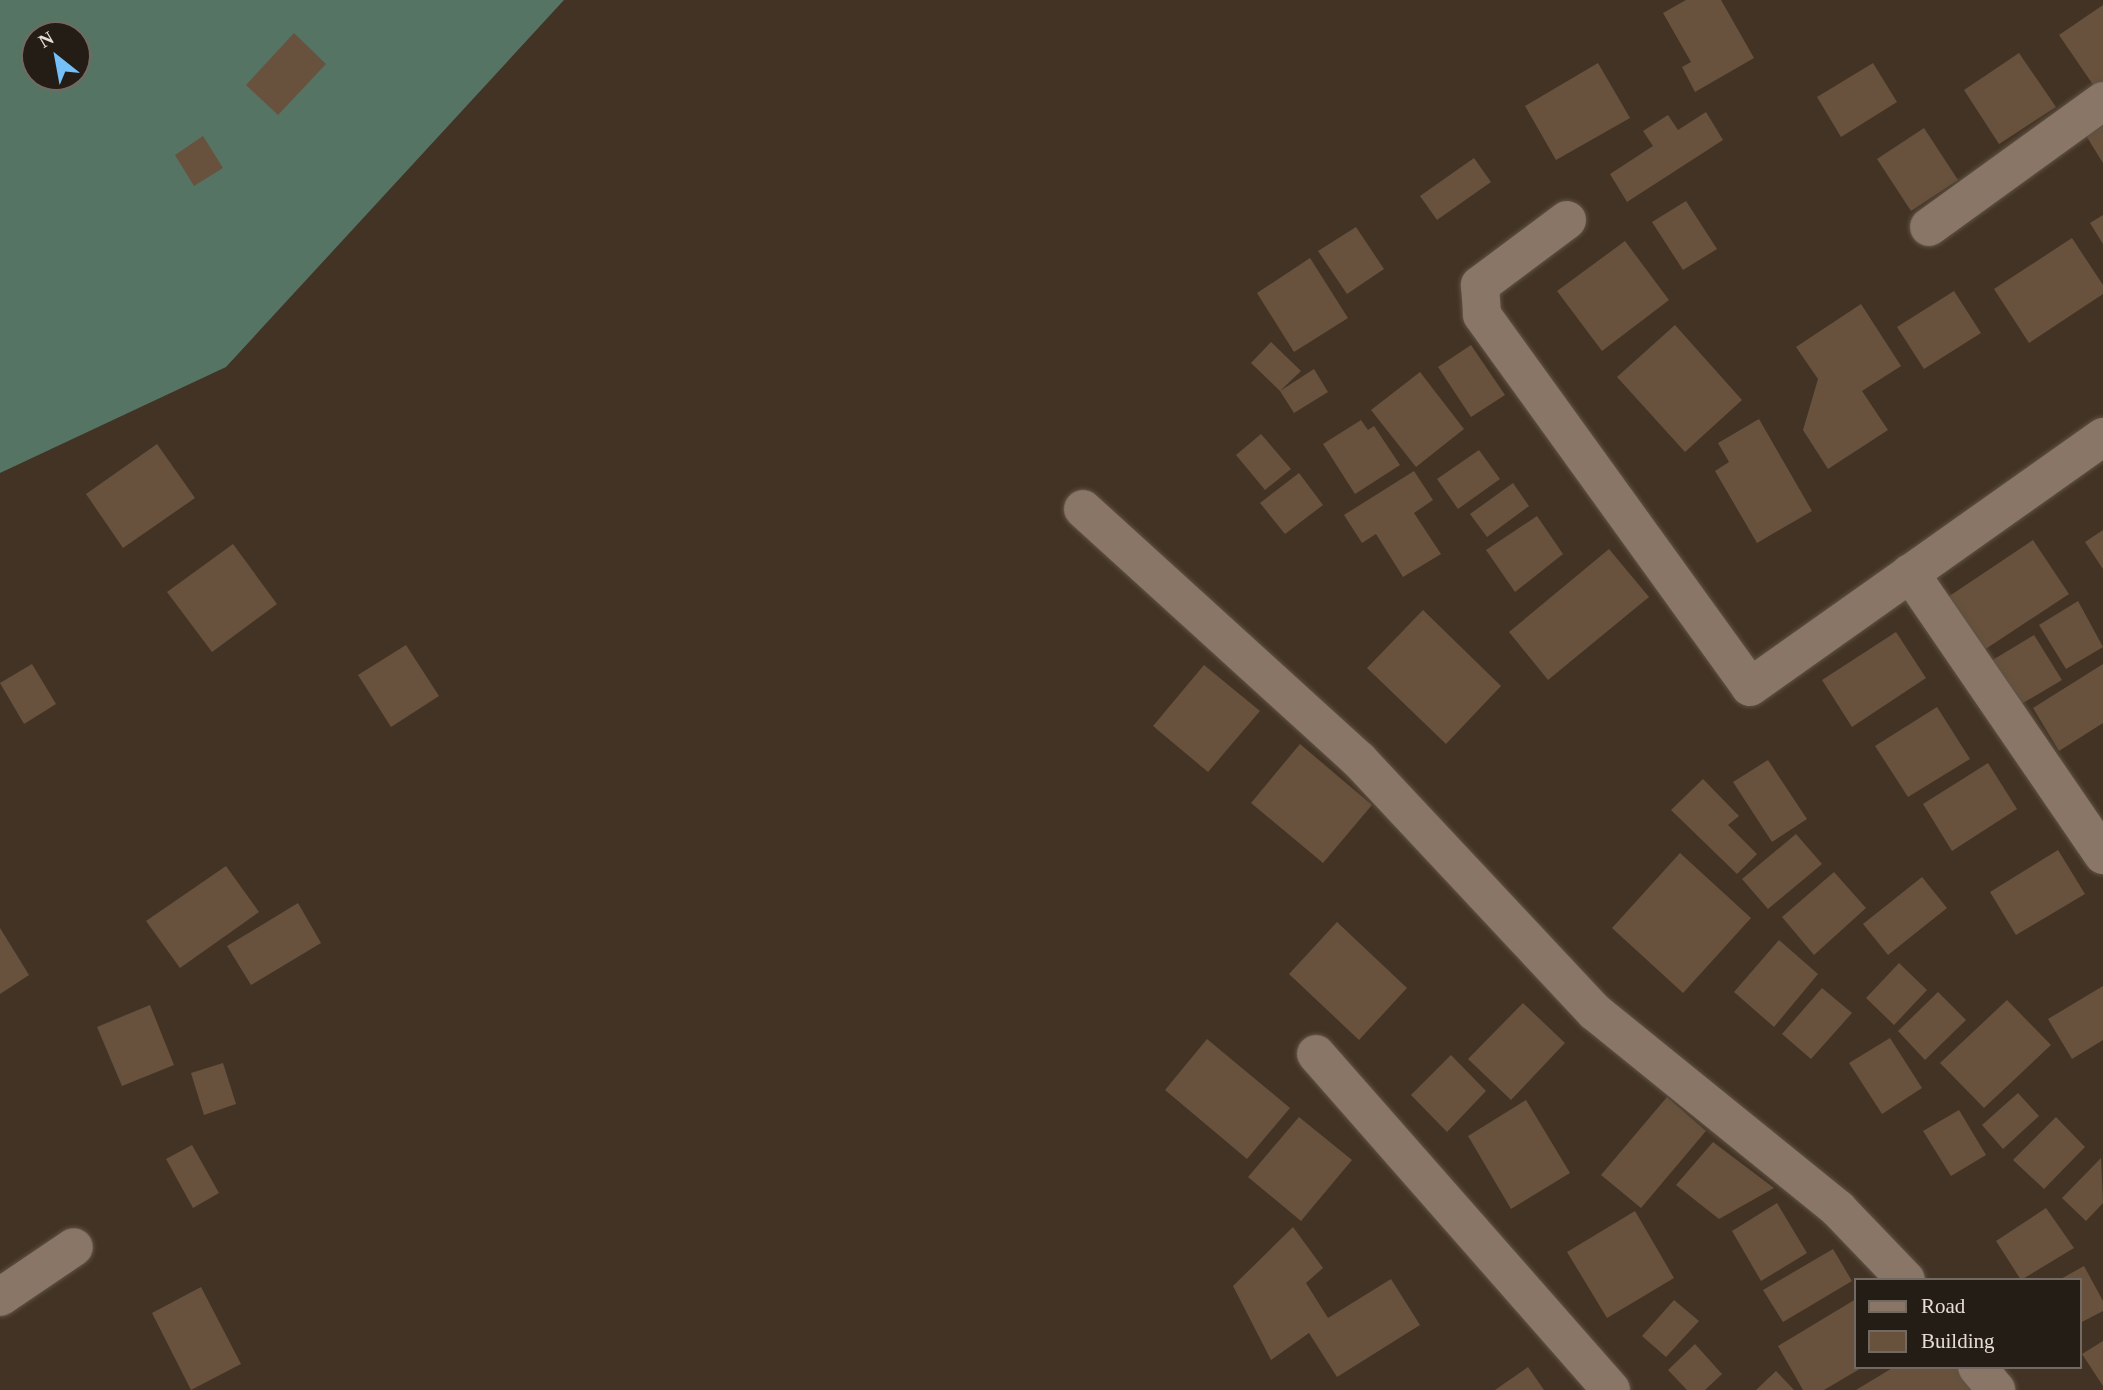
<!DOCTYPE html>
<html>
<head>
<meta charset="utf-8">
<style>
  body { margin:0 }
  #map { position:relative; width:2103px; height:1390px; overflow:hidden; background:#433324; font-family:"Times New Roman",serif }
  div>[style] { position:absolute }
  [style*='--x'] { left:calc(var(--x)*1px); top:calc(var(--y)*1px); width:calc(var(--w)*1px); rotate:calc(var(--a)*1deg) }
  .forest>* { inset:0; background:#567464 }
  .building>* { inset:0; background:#68523d }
  .roads { filter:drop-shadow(0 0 2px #5e5144) drop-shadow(0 0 2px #5e5144) }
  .minor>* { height:38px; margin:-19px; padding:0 19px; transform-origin:19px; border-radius:19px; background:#897666 }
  span { translate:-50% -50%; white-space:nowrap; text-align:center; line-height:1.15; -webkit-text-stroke:5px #241d16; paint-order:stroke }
  .legend { position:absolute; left:1854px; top:1278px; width:228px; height:91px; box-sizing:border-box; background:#241d16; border:2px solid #726a62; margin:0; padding:9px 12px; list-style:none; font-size:21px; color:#e8ddd4 }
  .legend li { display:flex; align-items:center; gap:14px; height:35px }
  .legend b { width:35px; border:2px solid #726a62 }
  .north { position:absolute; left:21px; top:21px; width:70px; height:70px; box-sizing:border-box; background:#241d16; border:2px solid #726a62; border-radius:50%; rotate:329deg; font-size:19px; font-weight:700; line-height:28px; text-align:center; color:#e8ddd4 }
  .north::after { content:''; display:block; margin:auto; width:24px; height:32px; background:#75c0f6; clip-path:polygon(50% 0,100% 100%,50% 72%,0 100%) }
</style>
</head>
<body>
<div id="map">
  <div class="forest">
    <i style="clip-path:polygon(evenodd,0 0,564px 0,226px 367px,0 473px,0 0,35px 35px,77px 35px,77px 77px,35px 77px,35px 35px)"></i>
  </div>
  <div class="building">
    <i style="clip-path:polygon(1686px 0,1721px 0,1754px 58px,1695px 92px,1682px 67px,1691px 62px,1663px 13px)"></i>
    <i style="clip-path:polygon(2103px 5px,2103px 89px,2098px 92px,2059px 35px)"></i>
    <i style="clip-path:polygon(294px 33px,326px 64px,278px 115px,246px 85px)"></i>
    <i style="clip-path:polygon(2019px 53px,2056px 107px,1999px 144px,1964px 90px)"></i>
    <i style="clip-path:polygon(1598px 63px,1630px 118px,1556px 160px,1525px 106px)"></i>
    <i style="clip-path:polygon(1873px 63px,1897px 102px,1841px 137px,1817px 97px)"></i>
    <i style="clip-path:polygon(1706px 112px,1723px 140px,1627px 202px,1610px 174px,1653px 146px,1643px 131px,1668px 115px,1678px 130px)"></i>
    <i style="clip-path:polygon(2103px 122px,2103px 163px,2085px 134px)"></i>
    <i style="clip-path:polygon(1924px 128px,1958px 180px,1911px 211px,1877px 159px)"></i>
    <i style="clip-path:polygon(203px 136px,223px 168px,194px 186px,175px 155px)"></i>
    <i style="clip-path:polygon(1474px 158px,1491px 182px,1437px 220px,1420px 196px)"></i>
    <i style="clip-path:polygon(1686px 201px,1717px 249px,1683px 270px,1652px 222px)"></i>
    <i style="clip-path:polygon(2103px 215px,2103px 244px,2090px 223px)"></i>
    <i style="clip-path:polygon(1356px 227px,1384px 269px,1347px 294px,1318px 251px)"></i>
    <i style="clip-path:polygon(2072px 238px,2103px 285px,2103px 294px,2029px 343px,1994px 289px)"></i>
    <i style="clip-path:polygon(1625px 241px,1669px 300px,1602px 351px,1557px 291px)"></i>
    <i style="clip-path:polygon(1310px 258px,1348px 318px,1294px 352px,1257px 293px)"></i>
    <i style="clip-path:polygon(1954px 291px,1981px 333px,1924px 369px,1897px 327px)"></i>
    <i style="clip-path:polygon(1861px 304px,1901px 366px,1862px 391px,1888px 430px,1828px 469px,1803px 430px,1818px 379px,1796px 347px)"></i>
    <i style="clip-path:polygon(1675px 325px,1742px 400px,1685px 452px,1617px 377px)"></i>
    <i style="clip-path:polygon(1271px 342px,1301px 371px,1280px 391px,1314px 369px,1328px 392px,1294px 413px,1280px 391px,1251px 363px)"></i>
    <i style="clip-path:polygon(1471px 345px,1505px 395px,1471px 417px,1438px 367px)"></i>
    <i style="clip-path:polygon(1420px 372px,1464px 429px,1416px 467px,1371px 410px)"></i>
    <i style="clip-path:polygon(1759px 419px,1812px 511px,1757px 543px,1715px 471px,1729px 462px,1718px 443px)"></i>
    <i style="clip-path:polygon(1361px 420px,1368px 430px,1374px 426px,1400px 465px,1355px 494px,1323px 444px)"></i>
    <i style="clip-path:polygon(1261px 434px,1291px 469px,1265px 490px,1236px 455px)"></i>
    <i style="clip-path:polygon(157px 444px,195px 498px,123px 548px,86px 494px)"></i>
    <i style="clip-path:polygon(1479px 450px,1500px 479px,1458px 509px,1437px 479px)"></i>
    <i style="clip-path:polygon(1414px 471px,1433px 500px,1414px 513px,1441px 554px,1403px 577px,1376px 534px,1362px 543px,1344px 515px)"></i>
    <i style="clip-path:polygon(1299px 473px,1323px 505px,1285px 534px,1260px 503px)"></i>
    <i style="clip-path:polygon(1513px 483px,1529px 506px,1487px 537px,1470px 514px)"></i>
    <i style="clip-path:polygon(1537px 516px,1563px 554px,1515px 592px,1486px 550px)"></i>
    <i style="clip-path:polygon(2103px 530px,2103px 569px,2085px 542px)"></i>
    <i style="clip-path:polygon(2033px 540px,2069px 594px,1978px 654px,1942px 601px)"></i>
    <i style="clip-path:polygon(233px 544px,277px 604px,212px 652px,167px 592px)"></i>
    <i style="clip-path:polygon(1609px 549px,1649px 597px,1548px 680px,1509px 632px)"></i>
    <i style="clip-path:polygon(2078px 601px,2103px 647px,2066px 669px,2039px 625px)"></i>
    <i style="clip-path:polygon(1423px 610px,1501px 686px,1446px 744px,1367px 668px)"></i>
    <i style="clip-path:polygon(1896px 632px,1926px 678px,1852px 727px,1822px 680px)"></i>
    <i style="clip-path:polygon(2034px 635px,2062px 680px,2013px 709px,1986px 664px)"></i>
    <i style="clip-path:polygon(406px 645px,439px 696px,391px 727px,358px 675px)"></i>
    <i style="clip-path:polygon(32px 664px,56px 704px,24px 724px,0 683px)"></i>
    <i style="clip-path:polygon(2103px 664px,2103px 723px,2059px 751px,2033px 708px)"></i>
    <i style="clip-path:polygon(1204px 665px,1260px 711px,1208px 772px,1153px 726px)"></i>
    <i style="clip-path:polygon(1937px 707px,1970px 759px,1908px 797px,1875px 746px)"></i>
    <i style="clip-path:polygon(1300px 744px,1372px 805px,1323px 863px,1251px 803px)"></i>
    <i style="clip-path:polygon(1768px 760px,1807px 819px,1772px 842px,1733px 782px)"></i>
    <i style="clip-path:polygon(1988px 763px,2017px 809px,1952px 851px,1923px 804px)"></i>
    <i style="clip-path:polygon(1703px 779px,1739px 816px,1728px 825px,1757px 854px,1737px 874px,1671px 810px)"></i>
    <i style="clip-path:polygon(1796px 834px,1822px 864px,1768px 909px,1742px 879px)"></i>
    <i style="clip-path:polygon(2058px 850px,2085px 894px,2016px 935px,1990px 892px)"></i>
    <i style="clip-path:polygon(1680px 853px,1751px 918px,1683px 993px,1612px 928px)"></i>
    <i style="clip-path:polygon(226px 866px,259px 912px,180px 968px,146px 921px)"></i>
    <i style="clip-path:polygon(1834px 872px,1866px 908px,1814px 955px,1782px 917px)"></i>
    <i style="clip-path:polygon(1922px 877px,1947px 908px,1888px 955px,1863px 924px)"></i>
    <i style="clip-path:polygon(298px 903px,321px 943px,251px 985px,227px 946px)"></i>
    <i style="clip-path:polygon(1337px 922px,1407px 988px,1359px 1040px,1289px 974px)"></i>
    <i style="clip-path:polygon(0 928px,29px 975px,0 994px)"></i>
    <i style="clip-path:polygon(1779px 940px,1818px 974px,1774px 1027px,1734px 992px)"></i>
    <i style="clip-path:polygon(1899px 963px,1927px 990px,1894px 1025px,1866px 998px)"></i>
    <i style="clip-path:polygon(2103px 986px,2103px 1040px,2072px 1059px,2048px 1019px)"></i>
    <i style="clip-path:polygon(1822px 988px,1852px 1013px,1811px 1059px,1782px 1034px)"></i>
    <i style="clip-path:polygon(1938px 992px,1966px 1020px,1925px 1060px,1898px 1031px)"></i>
    <i style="clip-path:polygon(2007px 1000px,2051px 1045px,1984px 1108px,1940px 1063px)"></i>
    <i style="clip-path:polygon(1523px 1003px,1565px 1043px,1511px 1100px,1468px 1059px)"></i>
    <i style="clip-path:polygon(150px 1005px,174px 1065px,122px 1086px,97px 1027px)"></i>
    <i style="clip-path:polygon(1890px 1038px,1922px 1088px,1882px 1114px,1849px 1063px)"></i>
    <i style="clip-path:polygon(1207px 1039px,1290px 1108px,1247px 1159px,1165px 1090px)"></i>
    <i style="clip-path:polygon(1451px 1055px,1486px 1091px,1447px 1132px,1411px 1095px)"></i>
    <i style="clip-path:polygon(223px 1063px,236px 1104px,204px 1115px,191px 1073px)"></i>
    <i style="clip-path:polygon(2018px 1093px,2039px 1116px,2003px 1149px,1982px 1125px)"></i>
    <i style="clip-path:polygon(1667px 1097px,1706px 1131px,1641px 1208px,1601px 1175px)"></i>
    <i style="clip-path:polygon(1526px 1100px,1570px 1173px,1511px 1209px,1468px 1136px)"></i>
    <i style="clip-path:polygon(1959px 1110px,1986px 1155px,1951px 1176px,1923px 1131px)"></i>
    <i style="clip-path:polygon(1299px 1117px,1352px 1160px,1301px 1221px,1248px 1177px)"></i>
    <i style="clip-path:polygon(2056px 1117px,2085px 1147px,2044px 1189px,2013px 1160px)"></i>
    <i style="clip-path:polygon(1713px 1142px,1774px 1188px,1719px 1219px,1676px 1185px)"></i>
    <i style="clip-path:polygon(192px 1145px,219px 1193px,193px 1208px,166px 1159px)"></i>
    <i style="clip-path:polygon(2101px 1158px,2103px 1203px,2086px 1221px,2062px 1198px)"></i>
    <i style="clip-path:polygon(1777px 1203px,1807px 1253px,1761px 1281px,1732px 1231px)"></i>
    <i style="clip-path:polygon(2046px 1208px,2074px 1248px,2021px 1280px,1996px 1241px)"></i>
    <i style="clip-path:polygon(1635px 1211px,1674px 1278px,1607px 1318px,1567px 1252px)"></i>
    <i style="clip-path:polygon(1293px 1227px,1323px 1268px,1306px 1283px,1328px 1318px,1391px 1279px,1420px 1325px,1337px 1377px,1309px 1333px,1271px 1360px,1233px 1286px)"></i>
    <i style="clip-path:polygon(1833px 1249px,1852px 1281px,1783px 1322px,1763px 1290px)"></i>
    <i style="clip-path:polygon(2084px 1266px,2103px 1301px,2103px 1311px,2080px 1323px,2080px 1280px,2059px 1280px)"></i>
    <i style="clip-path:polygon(201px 1287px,241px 1364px,191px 1390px,152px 1313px)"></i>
    <i style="clip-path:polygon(1856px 1299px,1856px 1367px,1863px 1367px,1824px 1390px,1803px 1390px,1778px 1346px)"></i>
    <i style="clip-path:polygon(1674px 1300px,1699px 1321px,1666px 1357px,1642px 1336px)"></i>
    <i style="clip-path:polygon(2103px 1341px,2103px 1386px,2082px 1354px)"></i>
    <i style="clip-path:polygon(1695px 1344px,1722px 1374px,1705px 1390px,1687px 1390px,1668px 1370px)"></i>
    <i style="clip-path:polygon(1528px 1367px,1544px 1390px,1495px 1390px)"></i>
    <i style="clip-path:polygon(1894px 1367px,1968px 1367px,1971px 1390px,1856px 1390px)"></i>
    <i style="clip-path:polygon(1776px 1371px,1794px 1390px,1756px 1390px)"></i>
  </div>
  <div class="roads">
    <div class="minor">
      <i style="--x:1567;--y:220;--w:109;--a:143.2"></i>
      <i style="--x:1480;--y:285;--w:30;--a:86"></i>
      <i style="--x:1482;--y:315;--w:458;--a:54.2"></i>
      <i style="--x:1750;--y:687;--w:433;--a:-35.3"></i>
      <i style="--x:1929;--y:227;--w:215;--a:-35.9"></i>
      <i style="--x:1083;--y:509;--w:373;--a:42.3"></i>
      <i style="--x:1359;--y:760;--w:345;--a:46.9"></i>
      <i style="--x:1595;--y:1012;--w:313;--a:39"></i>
      <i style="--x:1838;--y:1209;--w:98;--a:46.2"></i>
      <i style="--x:1910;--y:573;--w:342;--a:55.6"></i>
      <i style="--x:1316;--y:1054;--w:447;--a:48.7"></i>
      <i style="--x:0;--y:1297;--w:89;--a:-34"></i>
      <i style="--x:1977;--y:1367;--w:30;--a:50"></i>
    </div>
  </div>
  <ul class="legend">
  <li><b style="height:9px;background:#897666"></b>Road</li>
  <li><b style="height:19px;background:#68523d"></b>Building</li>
  </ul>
  <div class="north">N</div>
</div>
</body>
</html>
